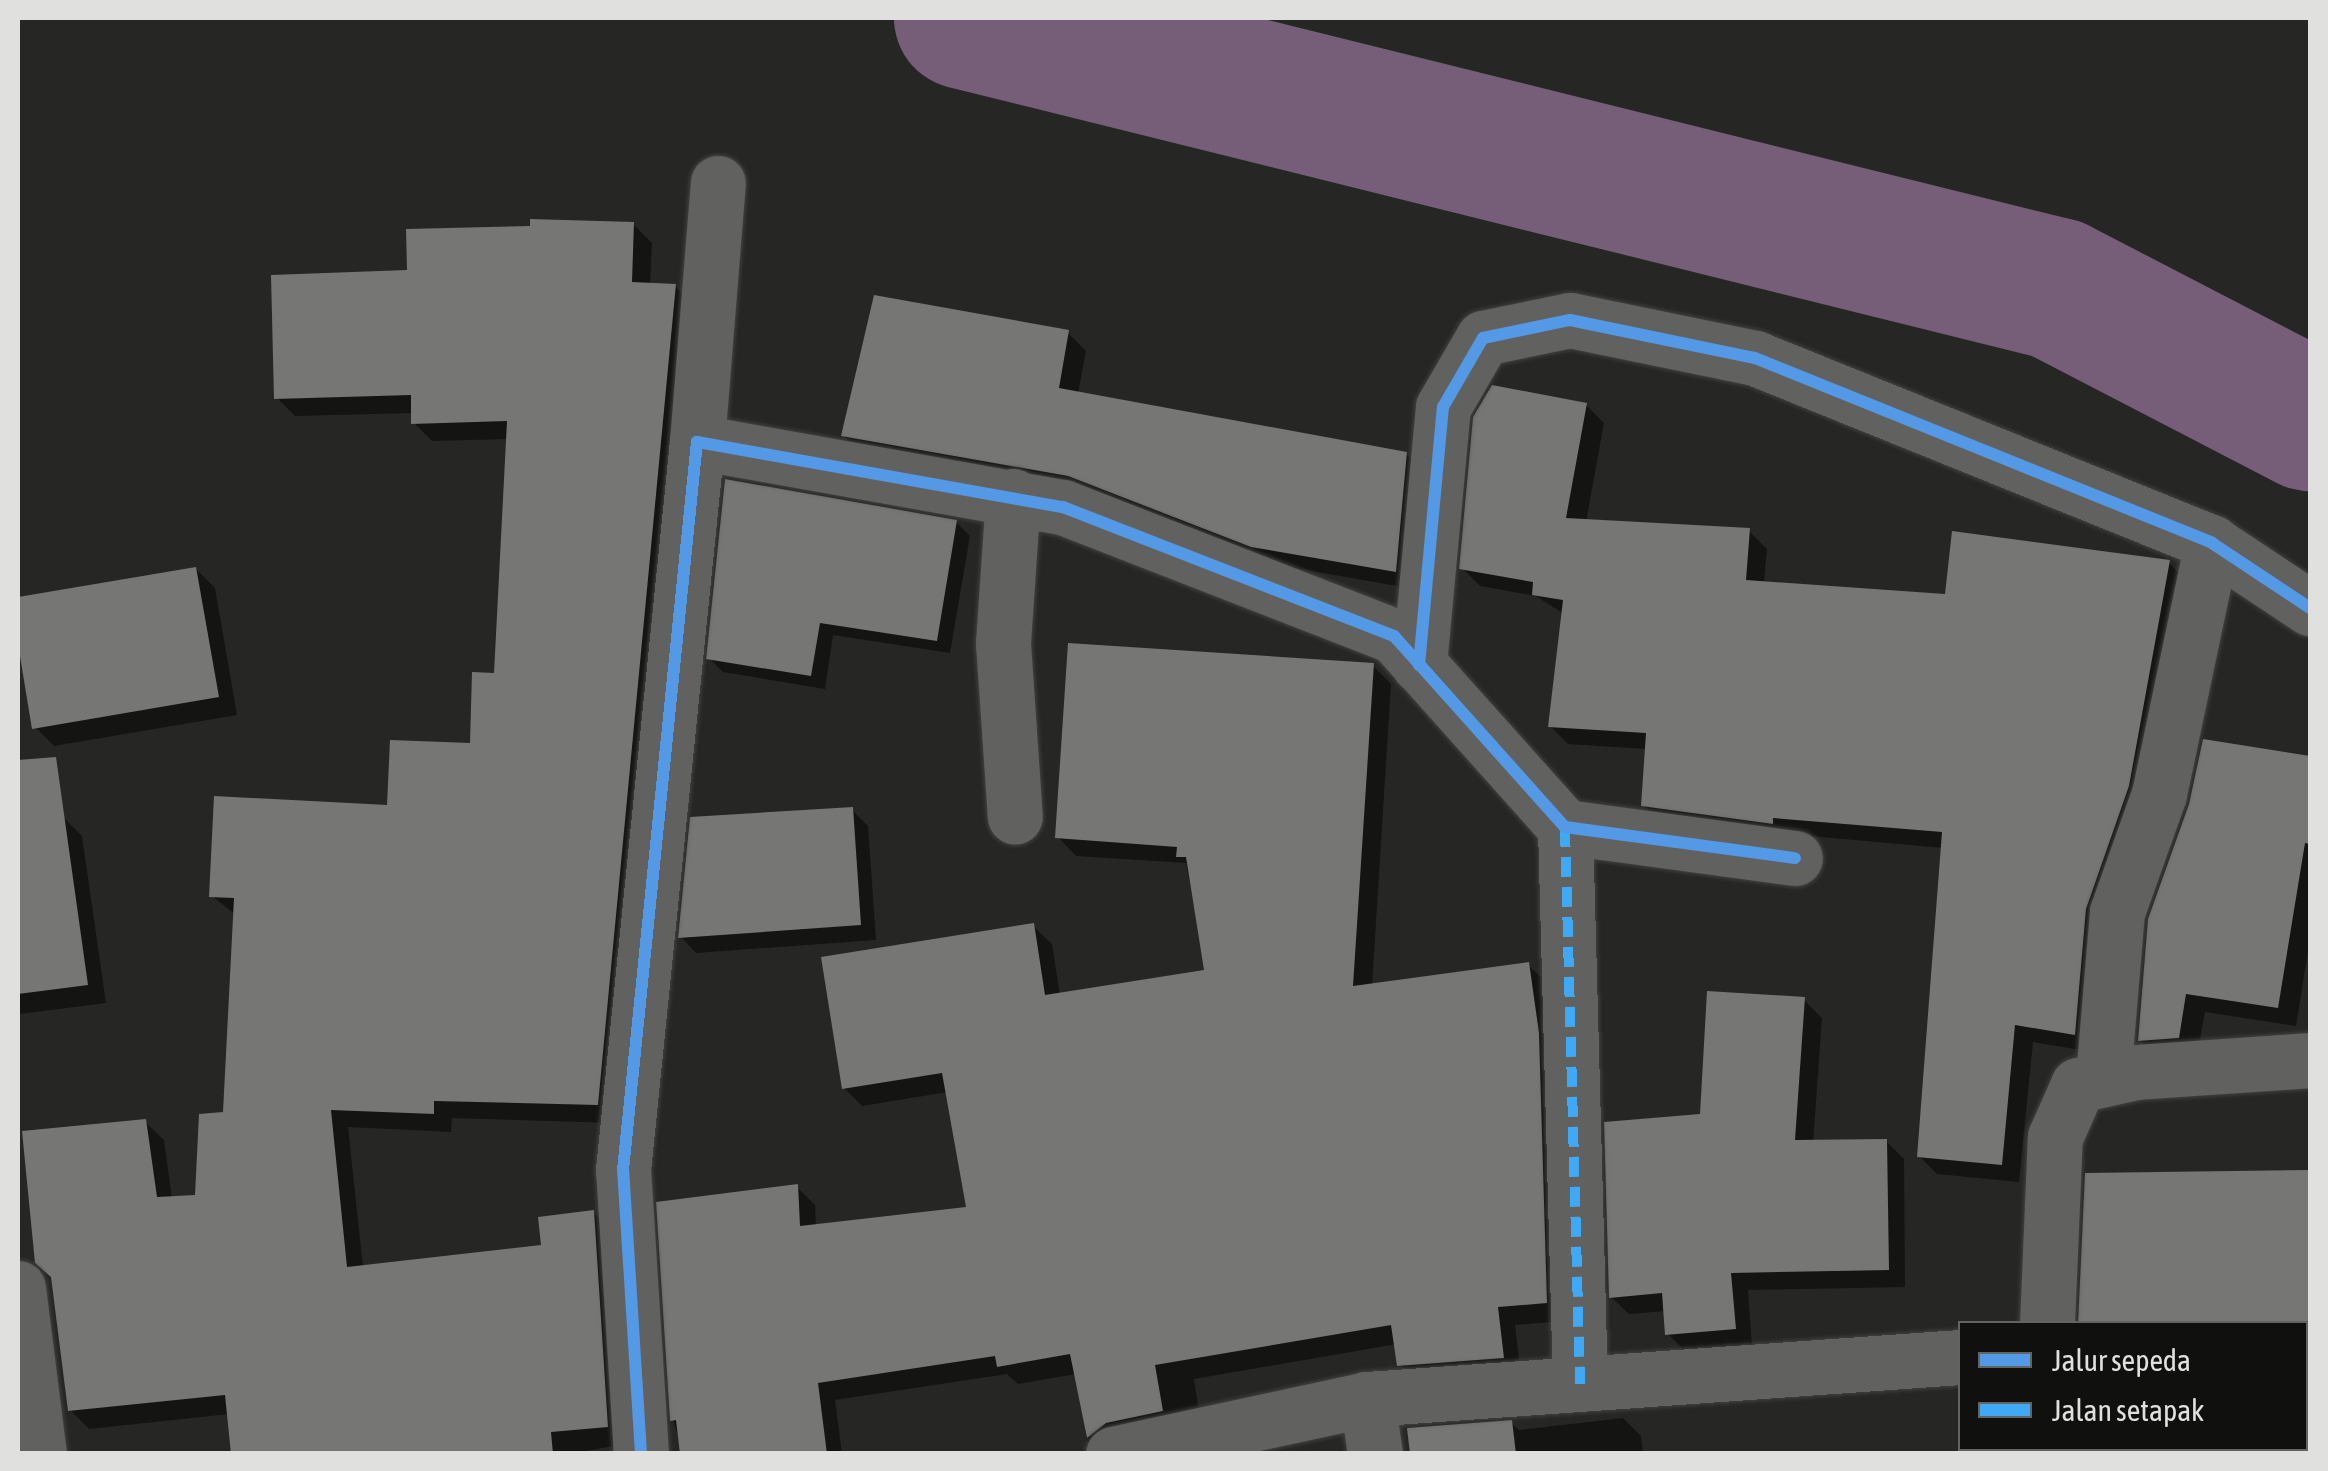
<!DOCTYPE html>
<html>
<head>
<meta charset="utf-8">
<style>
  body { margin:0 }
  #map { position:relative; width:2328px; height:1471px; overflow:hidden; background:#262724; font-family:"Asap Condensed",sans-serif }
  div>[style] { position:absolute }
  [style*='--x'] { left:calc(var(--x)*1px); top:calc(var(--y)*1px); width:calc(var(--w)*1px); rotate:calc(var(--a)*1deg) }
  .shadow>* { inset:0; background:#0007 }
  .river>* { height:142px; margin:-71px; padding:0 71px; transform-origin:71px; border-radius:71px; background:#765d78 }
  .building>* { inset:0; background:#767774 }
  .roads { filter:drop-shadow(0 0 2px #414240) drop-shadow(0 0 2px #414240) }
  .minor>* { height:55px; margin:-27.5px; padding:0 27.5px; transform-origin:27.5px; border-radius:27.5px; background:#61625f }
  .quiet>* { height:10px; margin-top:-5px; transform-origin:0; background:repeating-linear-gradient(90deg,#3fa9f5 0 20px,transparent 0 30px) }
  .cycleway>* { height:12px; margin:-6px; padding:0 6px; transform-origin:6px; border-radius:6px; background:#5399e6 }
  span { translate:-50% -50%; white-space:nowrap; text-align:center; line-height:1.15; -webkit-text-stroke:10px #10110e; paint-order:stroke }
  .frame { position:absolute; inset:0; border:20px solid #e0e1de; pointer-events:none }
  .legend { position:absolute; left:1958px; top:1321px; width:350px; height:130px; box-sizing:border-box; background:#10110e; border:2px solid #636461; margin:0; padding:12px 18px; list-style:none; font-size:30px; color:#e0e1de }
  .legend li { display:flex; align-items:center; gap:20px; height:50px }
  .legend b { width:50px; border:2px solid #636461 }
</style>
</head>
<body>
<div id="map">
  <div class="shadow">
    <i style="clip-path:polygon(633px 224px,652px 243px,650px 285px,675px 286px,693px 305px,616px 1123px,452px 1118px,451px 1132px,348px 1127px,363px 1267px,544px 1247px,593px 1212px,612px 1231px,625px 1444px,569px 1454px,234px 1454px,230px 1414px,89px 1429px,70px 1410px,145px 1122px,164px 1140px,172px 1199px,198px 1198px,226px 1114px,236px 915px,212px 896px,389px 808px,472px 745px,496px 676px,509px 439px,432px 441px,414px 423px,414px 413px,295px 416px,277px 398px)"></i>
    <i style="clip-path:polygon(1068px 333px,1086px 351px,1078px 394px,1406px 454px,1425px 472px,1414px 589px,1272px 564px,862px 453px,843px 435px)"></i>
    <i style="clip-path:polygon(1586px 405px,1604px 423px,1586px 522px,1749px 531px,1767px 549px,1764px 583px,1947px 596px,2168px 562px,2186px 580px,2092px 1052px,2033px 1042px,2019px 1182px,1937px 1174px,1919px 1156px,1944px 848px,1662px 823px,1643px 805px,1647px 749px,1568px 744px,1550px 726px,1564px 614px,1536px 596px,1480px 586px,1462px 568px)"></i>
    <i style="clip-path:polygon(956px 522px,970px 536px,950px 653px,833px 635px,825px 689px,723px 672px,709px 658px)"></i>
    <i style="clip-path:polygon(196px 569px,215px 588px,237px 715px,54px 746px,35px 727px,18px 599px)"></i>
    <i style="clip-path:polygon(1373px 666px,1391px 684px,1372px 986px,1528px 965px,1547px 983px,1564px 1321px,1515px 1325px,1521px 1375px,1418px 1383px,1400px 1364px,1397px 1344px,1194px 1379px,1201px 1424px,1099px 1454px,1087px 1441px,1076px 1374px,1018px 1384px,1007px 1374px,835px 1400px,842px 1454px,683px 1454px,673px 1419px,797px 1187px,815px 1205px,816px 1226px,969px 1209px,948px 1092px,862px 1106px,844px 1088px,1033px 926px,1052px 944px,1060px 995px,1207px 973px,1186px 863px,1076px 856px,1058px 837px)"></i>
    <i style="clip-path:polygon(2205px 742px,2310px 759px,2310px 939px,2296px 1026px,2205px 1012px,2197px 1056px,2159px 1058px,2140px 1040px)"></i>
    <i style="clip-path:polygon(852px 810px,868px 826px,876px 940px,696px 953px,681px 937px)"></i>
    <i style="clip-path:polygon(63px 817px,82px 836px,106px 1003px,20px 1014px,18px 823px)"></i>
    <i style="clip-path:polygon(1804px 1000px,1822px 1018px,1813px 1143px,1886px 1141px,1904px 1159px,1905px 1287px,1748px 1290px,1752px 1346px,1685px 1351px,1668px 1334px,1666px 1311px,1629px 1314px,1611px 1297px,1703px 1116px)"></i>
    <i style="clip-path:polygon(2310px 1172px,2310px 1454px,2107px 1454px,2306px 1448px,2306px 1324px,2087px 1175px)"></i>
    <i style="clip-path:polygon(1623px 1418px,1641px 1436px,1643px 1454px,1411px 1454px,1511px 1423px,1519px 1430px)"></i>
    <i style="clip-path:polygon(2013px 1448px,2067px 1448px,2065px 1454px)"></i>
  </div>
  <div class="river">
    <i style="--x:965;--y:18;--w:1125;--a:13.94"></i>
    <i style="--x:2057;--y:289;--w:285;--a:27.4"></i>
  </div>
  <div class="building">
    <i style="clip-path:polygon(530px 219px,634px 222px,632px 282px,676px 284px,598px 1105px,434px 1101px,434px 1114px,331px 1110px,347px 1267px,541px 1245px,538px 1217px,594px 1210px,608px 1427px,551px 1432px,553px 1454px,231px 1454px,225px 1395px,68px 1411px,51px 1277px,35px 1263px,22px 1131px,146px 1119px,157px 1197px,195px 1195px,199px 1114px,223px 1112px,234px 898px,209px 897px,214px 796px,387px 805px,390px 740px,470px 743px,472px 672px,494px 673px,507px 421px,411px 424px,411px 395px,274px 399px,271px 275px,407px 270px,406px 229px,530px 226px)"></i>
    <i style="clip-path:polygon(874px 295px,1069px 330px,1059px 388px,1407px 452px,1396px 572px,1251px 547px,1068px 476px,841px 436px)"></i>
    <i style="clip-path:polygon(1492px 385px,1587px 403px,1566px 518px,1750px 528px,1746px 580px,1945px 594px,1952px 531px,2170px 560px,2129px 786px,2086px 909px,2075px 1035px,2015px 1025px,2002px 1165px,1917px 1157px,1942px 832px,1773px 818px,1773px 824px,1641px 806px,1646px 733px,1548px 727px,1563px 600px,1532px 595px,1533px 582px,1459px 569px,1473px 417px)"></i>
    <i style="clip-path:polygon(725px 479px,957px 520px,937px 641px,820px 623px,811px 676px,706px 659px)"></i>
    <i style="clip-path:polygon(196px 567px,219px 697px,32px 729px,18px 644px,18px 597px)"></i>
    <i style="clip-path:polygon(1068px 643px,1374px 663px,1353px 986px,1529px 962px,1539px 1033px,1547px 1303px,1498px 1307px,1504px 1358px,1397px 1366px,1391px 1325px,1155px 1365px,1163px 1411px,1106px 1423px,1087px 1438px,1070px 1354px,997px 1367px,995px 1356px,818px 1383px,827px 1454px,680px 1454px,676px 1420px,670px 1421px,656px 1202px,798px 1184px,800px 1226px,966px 1207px,942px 1073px,842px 1089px,821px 957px,1034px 923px,1045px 995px,1204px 970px,1186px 857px,1176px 857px,1177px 847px,1055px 838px)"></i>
    <i style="clip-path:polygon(2203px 739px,2310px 756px,2310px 844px,2305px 843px,2278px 1008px,2186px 994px,2179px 1038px,2138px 1041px,2148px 919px,2189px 804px)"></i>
    <i style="clip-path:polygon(56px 757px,88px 985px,18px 994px,18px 760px)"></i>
    <i style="clip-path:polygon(853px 807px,861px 925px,678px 938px,690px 817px)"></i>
    <i style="clip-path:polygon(1707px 991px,1805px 997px,1795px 1140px,1887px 1139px,1889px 1270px,1731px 1273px,1736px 1329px,1665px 1335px,1662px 1293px,1609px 1298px,1604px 1122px,1700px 1114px)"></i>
    <i style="clip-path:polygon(2310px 1170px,2310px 1324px,2078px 1324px,2085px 1173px)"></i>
    <i style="clip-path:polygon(1512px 1420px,1516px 1454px,1410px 1454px,1407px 1428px)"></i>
  </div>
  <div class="roads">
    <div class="minor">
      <i style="--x:697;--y:442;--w:260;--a:-85.4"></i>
      <i style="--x:1013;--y:496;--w:147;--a:93.9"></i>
      <i style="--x:1003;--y:643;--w:174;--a:86.1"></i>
      <i style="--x:1419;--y:665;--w:259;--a:-84.7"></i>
      <i style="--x:1443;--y:407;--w:80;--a:-59.9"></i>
      <i style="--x:1483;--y:338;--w:89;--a:-11.7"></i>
      <i style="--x:1570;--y:320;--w:189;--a:11.6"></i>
      <i style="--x:1755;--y:358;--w:493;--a:22"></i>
      <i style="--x:2212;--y:543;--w:118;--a:33.6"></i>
      <i style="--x:1565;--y:827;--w:557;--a:88.46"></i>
      <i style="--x:2103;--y:1078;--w:167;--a:-85.2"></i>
      <i style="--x:2117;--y:912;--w:125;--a:-70.4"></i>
      <i style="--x:2159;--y:794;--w:257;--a:-78.1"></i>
      <i style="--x:18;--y:1288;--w:167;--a:82.8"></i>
      <i style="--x:2047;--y:1324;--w:187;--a:-87.6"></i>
      <i style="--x:2055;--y:1137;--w:57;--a:-66.1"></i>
      <i style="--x:2078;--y:1085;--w:59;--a:-12.6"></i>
      <i style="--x:2136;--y:1072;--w:174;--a:-3.9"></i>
      <i style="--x:1367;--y:1399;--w:56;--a:81.7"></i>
      <i style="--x:2073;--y:1448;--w:6;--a:81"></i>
      <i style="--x:641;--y:1454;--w:285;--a:-93.6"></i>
      <i style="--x:623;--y:1170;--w:732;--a:-84.2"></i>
      <i style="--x:697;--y:442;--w:372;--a:10.1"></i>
      <i style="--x:1063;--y:507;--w:355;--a:21.3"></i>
      <i style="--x:1394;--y:636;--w:256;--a:48.2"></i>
      <i style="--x:1565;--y:827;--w:232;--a:7.7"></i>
      <i style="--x:1113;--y:1454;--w:260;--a:-12.2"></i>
      <i style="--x:1367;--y:1399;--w:594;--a:-4.05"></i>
    </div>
  </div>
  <div class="quiet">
    <i style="--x:1565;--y:827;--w:557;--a:88.46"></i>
  </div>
  <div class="cycleway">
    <i style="--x:1419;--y:665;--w:259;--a:-84.7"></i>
    <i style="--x:1443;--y:407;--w:80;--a:-59.9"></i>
    <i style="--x:1483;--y:338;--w:89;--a:-11.7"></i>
    <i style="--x:1570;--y:320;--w:189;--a:11.6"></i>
    <i style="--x:1755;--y:358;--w:493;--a:22"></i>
    <i style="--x:2212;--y:543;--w:118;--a:33.6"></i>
    <i style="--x:641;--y:1454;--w:285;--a:-93.6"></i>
    <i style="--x:623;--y:1170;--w:732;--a:-84.2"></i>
    <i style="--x:697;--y:442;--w:372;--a:10.1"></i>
    <i style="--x:1063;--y:507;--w:355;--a:21.3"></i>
    <i style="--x:1394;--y:636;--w:256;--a:48.2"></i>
    <i style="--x:1565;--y:827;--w:232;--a:7.7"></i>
  </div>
  <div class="frame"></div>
  <ul class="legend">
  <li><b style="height:12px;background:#5399e6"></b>Jalur sepeda</li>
  <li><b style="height:12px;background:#3fa9f5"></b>Jalan setapak</li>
  </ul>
</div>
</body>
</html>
